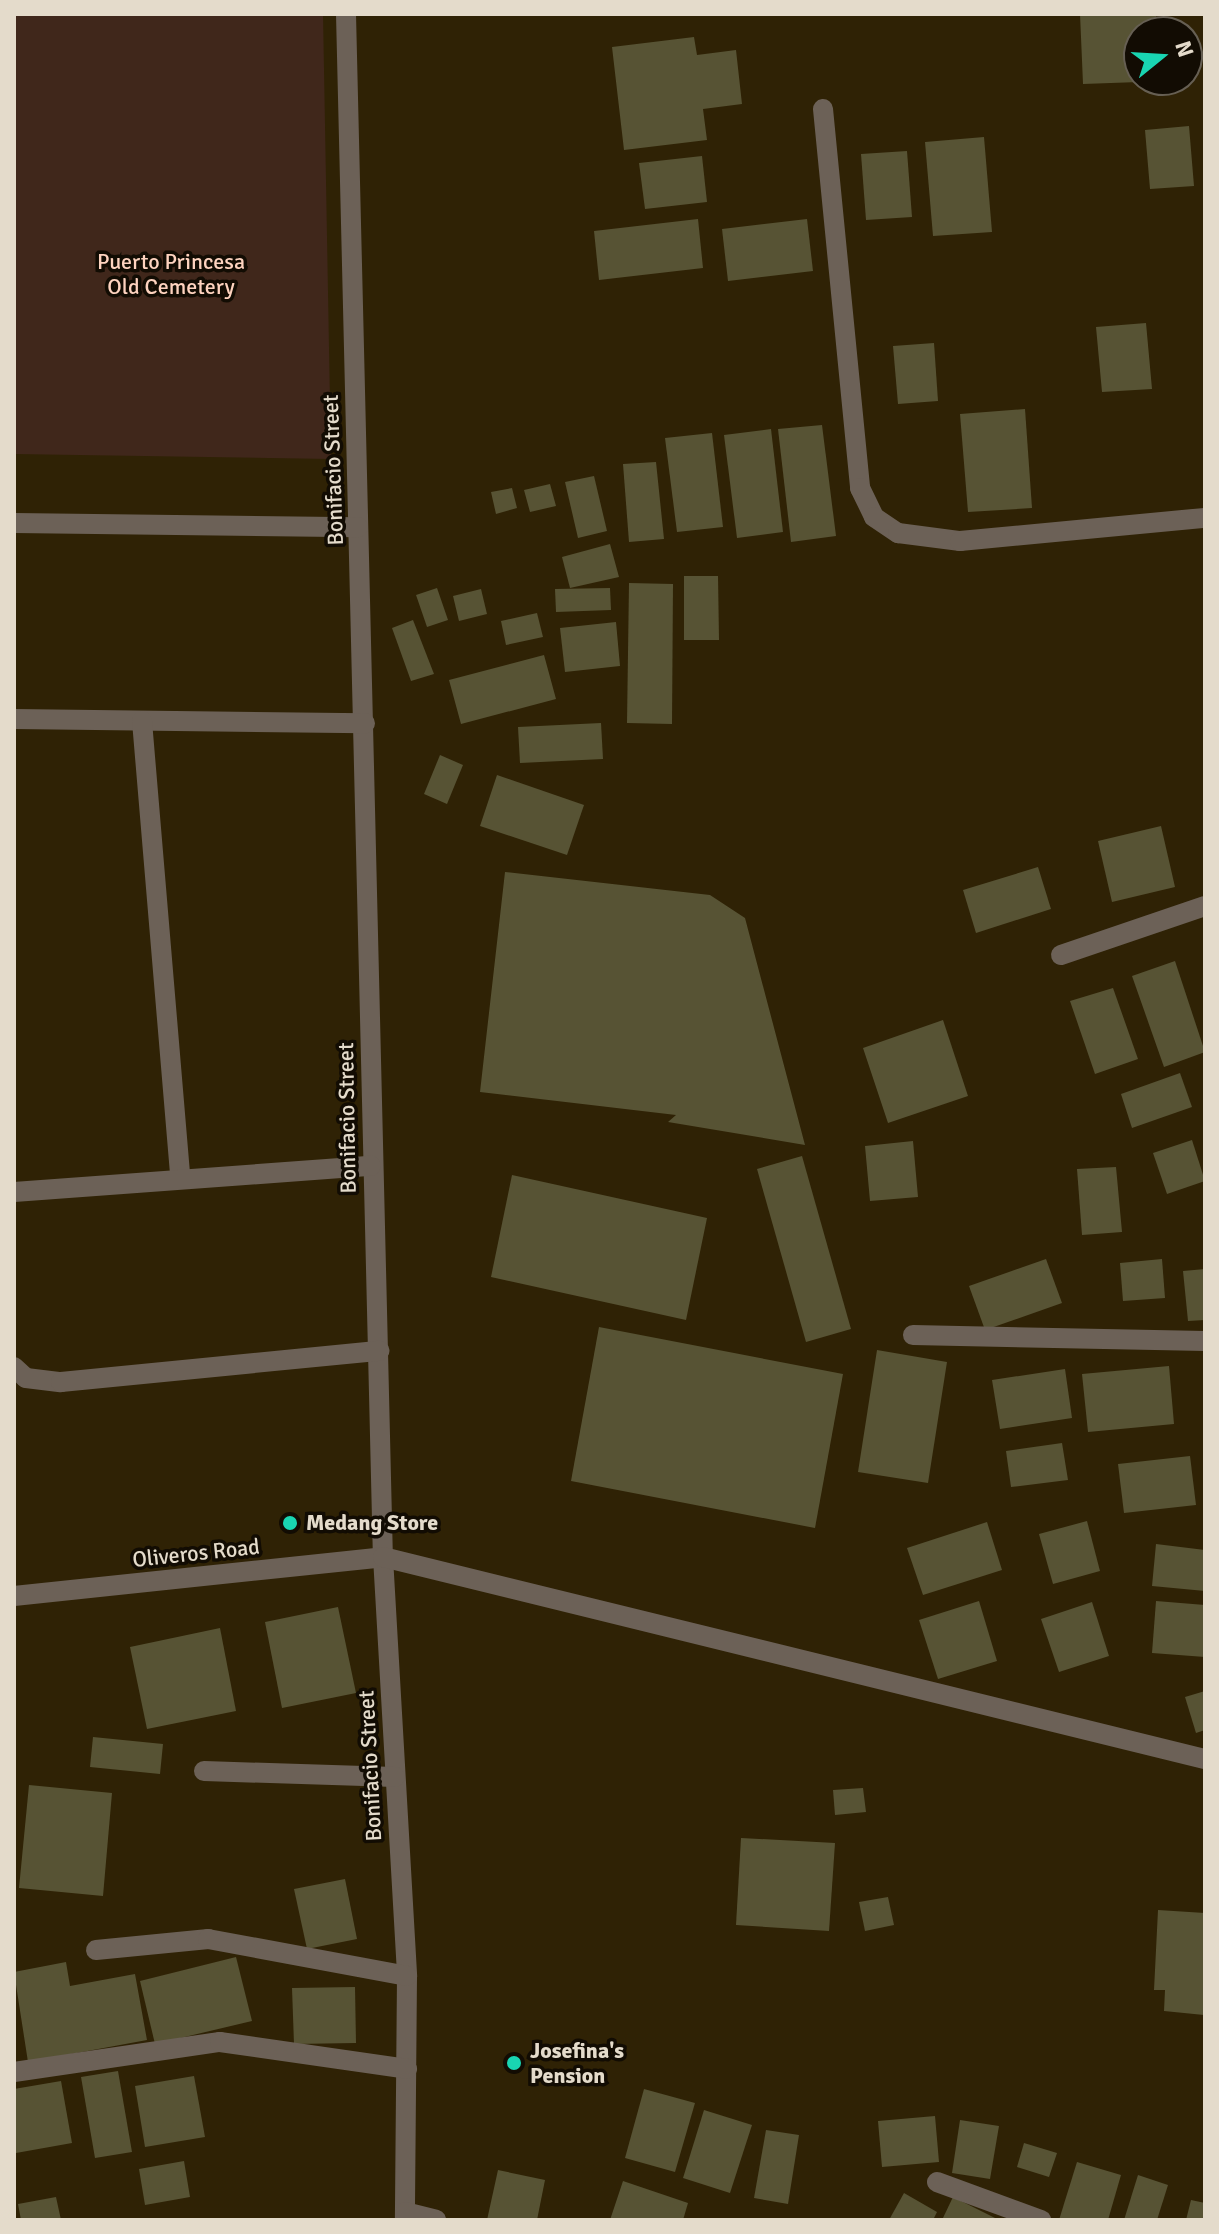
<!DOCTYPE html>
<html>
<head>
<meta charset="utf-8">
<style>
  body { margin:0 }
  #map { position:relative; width:1219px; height:2234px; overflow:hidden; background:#2f2205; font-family:Signika,sans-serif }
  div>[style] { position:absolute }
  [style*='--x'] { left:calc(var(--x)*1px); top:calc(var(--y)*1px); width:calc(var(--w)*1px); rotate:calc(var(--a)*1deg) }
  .green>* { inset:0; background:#40271b }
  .building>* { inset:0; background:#575334 }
  .minor>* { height:20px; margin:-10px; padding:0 10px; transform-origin:10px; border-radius:10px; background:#6c6157 }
  .dots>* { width:22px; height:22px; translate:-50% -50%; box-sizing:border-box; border:4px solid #120c03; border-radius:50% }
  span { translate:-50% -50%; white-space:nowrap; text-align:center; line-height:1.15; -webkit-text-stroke:7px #120c03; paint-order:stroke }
  .park-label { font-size:22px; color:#fed3bf }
  .street-label { font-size:22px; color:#e4dbcb }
  .poi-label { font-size:22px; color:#e4dbcb; font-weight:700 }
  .left { translate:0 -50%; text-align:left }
  .frame { position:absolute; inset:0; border:16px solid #e4dbcb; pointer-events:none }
  .north { position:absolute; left:1123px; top:16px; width:80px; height:80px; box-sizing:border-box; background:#120c03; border:2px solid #665f53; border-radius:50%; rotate:72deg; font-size:22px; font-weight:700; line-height:32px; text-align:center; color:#e4dbcb }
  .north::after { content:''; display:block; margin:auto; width:28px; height:36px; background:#19d5b2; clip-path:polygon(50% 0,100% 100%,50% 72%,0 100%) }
</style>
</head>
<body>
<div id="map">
  <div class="green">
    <i style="clip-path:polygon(14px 14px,323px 14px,331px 459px,14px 454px)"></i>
  </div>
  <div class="building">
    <i style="clip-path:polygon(1080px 14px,1156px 14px,1157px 32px,1139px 32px,1139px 82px,1083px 84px)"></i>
    <i style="clip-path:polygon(694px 37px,697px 55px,736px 50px,742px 104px,703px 109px,707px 140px,624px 150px,612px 47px)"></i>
    <i style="clip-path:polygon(1189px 126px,1194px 186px,1150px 189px,1145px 130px)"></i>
    <i style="clip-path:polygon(984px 137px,992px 232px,933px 236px,925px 142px)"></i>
    <i style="clip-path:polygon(907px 151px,912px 217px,866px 220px,861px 154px)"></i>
    <i style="clip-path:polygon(702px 156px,707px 202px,645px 209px,639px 163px)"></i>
    <i style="clip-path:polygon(698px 219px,703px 268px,599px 280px,594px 231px)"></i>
    <i style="clip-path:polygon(807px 219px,813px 271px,728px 281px,722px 229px)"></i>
    <i style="clip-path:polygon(1146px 323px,1152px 389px,1102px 392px,1096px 327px)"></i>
    <i style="clip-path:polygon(934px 343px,938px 401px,898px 404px,893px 346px)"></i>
    <i style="clip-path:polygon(1025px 409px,1032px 508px,968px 512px,960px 414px)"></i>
    <i style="clip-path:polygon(822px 425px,836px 536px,791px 542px,778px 429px)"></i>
    <i style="clip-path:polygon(771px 429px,783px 532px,737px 538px,724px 435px)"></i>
    <i style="clip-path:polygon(712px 433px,723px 527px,677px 532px,665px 438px)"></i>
    <i style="clip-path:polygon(656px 462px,664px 539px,629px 542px,623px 464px)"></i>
    <i style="clip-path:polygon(594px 476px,607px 531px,578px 538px,565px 482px)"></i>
    <i style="clip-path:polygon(550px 484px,556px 506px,530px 512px,524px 490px)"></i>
    <i style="clip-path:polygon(512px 488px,517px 508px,496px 514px,491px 492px)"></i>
    <i style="clip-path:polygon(610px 544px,619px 577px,570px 588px,562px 557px)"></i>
    <i style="clip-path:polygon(684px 576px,718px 576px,719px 640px,684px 640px)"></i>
    <i style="clip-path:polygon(629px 583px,673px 584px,672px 724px,627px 723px)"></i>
    <i style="clip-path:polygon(437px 588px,448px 620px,427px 627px,416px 595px)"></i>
    <i style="clip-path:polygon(610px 588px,611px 610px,556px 612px,555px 589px)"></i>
    <i style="clip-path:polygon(481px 589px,487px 614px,459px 621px,453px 596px)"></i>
    <i style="clip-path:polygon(537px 613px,543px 637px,506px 645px,501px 621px)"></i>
    <i style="clip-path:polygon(413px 620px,434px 674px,411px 681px,392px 628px)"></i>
    <i style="clip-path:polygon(616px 622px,620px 666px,565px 672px,560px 628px)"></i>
    <i style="clip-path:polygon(544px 655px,556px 699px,461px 724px,449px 680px)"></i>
    <i style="clip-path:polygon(601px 723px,603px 759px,520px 763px,518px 727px)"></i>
    <i style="clip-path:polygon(440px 755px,463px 765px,447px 804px,424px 794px)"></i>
    <i style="clip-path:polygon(497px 775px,584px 805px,567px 855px,480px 826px)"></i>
    <i style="clip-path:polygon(1161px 826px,1175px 887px,1112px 902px,1098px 841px)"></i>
    <i style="clip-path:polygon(1038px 867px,1051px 909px,976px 933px,963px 890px)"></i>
    <i style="clip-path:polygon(505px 872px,710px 895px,745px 918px,805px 1145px,668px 1122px,676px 1115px,480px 1092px)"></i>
    <i style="clip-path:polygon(1175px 961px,1205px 1052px,1164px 1067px,1132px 976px)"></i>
    <i style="clip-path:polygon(1113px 988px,1138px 1059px,1095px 1074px,1070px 1001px)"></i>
    <i style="clip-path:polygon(943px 1020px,968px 1096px,888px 1123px,863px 1048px)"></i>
    <i style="clip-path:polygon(1180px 1073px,1192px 1107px,1132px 1128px,1121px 1094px)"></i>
    <i style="clip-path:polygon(1192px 1140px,1205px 1181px,1167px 1194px,1153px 1153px)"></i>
    <i style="clip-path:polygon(913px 1141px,918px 1197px,870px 1201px,865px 1146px)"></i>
    <i style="clip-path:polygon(802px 1156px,851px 1329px,806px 1342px,757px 1169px)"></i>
    <i style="clip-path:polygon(1116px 1167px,1122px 1232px,1082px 1235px,1077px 1169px)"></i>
    <i style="clip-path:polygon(512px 1175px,707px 1218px,686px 1320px,491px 1277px)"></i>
    <i style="clip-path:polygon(1046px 1259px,1062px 1303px,985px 1330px,969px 1286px)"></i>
    <i style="clip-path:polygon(1162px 1259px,1165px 1298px,1123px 1301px,1120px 1263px)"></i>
    <i style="clip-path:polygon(1205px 1269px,1205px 1320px,1188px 1321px,1183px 1271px)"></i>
    <i style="clip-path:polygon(599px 1327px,843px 1374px,815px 1528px,571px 1481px)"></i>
    <i style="clip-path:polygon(877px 1350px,947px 1362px,928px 1483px,858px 1472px)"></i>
    <i style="clip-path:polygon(1169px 1366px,1174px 1424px,1088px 1432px,1082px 1374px)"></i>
    <i style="clip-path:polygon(1065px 1369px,1072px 1418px,1000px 1429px,992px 1380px)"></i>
    <i style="clip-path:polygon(1062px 1443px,1068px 1480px,1011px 1487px,1006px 1451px)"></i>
    <i style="clip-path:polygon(1190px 1456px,1196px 1505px,1124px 1513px,1118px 1464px)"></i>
    <i style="clip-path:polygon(1087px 1521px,1100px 1571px,1053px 1584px,1039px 1534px)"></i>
    <i style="clip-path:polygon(987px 1522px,1002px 1570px,923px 1595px,907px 1548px)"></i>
    <i style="clip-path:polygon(1156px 1544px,1205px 1550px,1205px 1591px,1152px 1586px)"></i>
    <i style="clip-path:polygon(979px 1601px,997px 1661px,938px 1679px,919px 1620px)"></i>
    <i style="clip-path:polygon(1156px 1601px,1205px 1605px,1205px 1657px,1152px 1653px)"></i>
    <i style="clip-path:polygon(1092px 1602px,1109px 1656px,1059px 1672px,1041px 1619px)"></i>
    <i style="clip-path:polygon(338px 1607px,356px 1693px,282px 1708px,265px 1622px)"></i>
    <i style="clip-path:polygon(220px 1628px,236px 1711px,147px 1729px,130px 1647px)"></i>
    <i style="clip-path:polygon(1205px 1691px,1205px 1730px,1196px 1733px,1185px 1697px)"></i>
    <i style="clip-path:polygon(93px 1737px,163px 1744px,160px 1774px,90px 1767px)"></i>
    <i style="clip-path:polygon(29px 1785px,112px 1793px,103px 1896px,19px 1888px)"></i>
    <i style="clip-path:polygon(863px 1788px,866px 1812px,835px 1815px,833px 1790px)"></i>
    <i style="clip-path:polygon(741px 1838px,835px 1843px,829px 1931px,736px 1925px)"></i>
    <i style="clip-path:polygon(345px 1879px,357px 1939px,307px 1949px,294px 1889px)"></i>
    <i style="clip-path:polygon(888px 1897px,894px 1925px,865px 1931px,859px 1902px)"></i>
    <i style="clip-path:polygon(1158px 1910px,1205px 1913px,1204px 2015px,1164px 2011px,1165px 1990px,1154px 1990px)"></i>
    <i style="clip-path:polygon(236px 1957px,252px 2021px,155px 2044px,140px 1981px)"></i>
    <i style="clip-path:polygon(66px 1962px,70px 1986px,135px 1974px,147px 2040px,28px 2062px,14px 1972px)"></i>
    <i style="clip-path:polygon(355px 1987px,356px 2043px,294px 2044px,292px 1988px)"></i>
    <i style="clip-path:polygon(118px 2071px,132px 2152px,95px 2158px,81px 2077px)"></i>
    <i style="clip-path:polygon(194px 2076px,205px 2137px,145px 2147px,135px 2086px)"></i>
    <i style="clip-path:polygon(61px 2081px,72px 2143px,16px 2153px,14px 2089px)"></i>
    <i style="clip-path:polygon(644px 2089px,695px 2103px,675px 2172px,625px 2158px)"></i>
    <i style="clip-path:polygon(704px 2110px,752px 2125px,730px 2193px,683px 2178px)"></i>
    <i style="clip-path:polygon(935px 2116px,939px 2162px,882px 2167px,878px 2121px)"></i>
    <i style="clip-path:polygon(960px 2120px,999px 2126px,990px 2179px,952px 2173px)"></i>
    <i style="clip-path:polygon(766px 2130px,799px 2135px,788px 2204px,754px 2198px)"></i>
    <i style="clip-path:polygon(1024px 2143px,1057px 2153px,1049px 2177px,1017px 2167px)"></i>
    <i style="clip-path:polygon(184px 2161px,190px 2197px,145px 2205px,139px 2169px)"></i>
    <i style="clip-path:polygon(1077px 2162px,1121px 2175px,1108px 2220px,1059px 2220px)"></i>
    <i style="clip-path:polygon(498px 2170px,545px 2180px,537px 2220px,487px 2220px)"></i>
    <i style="clip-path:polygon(1138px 2175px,1168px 2185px,1157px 2220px,1124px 2220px)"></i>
    <i style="clip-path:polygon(623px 2181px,688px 2203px,683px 2220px,610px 2220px)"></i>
    <i style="clip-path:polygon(904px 2193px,937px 2212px,933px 2220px,889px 2220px)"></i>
    <i style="clip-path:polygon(56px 2197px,61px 2220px,21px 2220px,18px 2204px)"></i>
    <i style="clip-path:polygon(953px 2197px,999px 2220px,942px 2220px)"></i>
    <i style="clip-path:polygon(1191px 2200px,1205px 2203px,1205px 2220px,1186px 2220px)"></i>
  </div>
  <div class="minor">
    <i style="--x:346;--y:14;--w:1543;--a:88.63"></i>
    <i style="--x:383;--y:1557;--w:420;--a:86.7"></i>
    <i style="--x:407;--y:1976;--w:244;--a:90.5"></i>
    <i style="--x:823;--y:109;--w:381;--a:84.4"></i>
    <i style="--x:860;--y:488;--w:32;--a:64"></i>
    <i style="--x:874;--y:517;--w:29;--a:34"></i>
    <i style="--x:898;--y:533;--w:63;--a:7.4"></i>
    <i style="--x:960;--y:541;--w:246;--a:-5.4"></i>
    <i style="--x:14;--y:523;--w:344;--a:0.7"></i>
    <i style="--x:14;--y:719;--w:351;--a:0.7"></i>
    <i style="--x:142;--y:721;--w:458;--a:85.2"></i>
    <i style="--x:1061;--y:955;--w:152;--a:-18.8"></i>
    <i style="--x:14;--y:1192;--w:358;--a:-4.2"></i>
    <i style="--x:913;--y:1335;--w:292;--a:1.2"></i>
    <i style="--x:14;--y:1367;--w:16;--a:43"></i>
    <i style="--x:26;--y:1378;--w:35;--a:7"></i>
    <i style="--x:61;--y:1382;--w:320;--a:-5.6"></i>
    <i style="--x:14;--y:1596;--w:371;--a:-6"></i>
    <i style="--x:383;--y:1557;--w:846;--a:13.81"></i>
    <i style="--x:204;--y:1771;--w:191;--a:1.8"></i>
    <i style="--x:96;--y:1950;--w:113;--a:-5.6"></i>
    <i style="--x:208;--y:1939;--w:202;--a:10.5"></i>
    <i style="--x:14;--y:2072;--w:208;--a:-8.3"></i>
    <i style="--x:220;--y:2042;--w:189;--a:8.2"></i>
    <i style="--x:937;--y:2182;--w:111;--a:20.1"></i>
    <i style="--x:405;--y:2212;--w:32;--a:14"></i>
  </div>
  <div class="dots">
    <i style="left:290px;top:1523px;background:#19d5b2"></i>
    <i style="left:514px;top:2063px;background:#19d5b2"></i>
  </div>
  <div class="park-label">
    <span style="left:171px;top:274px">Puerto Princesa<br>Old Cemetery</span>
  </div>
  <div class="street-label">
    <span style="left:333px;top:470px;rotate:-92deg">Bonifacio Street</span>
    <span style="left:347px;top:1118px;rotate:-91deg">Bonifacio Street</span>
    <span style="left:196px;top:1553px;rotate:-6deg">Oliveros Road</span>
    <span style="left:370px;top:1766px;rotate:-93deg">Bonifacio Street</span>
  </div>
  <div class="poi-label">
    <span class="left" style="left:306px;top:1523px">Medang Store</span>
    <span class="left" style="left:530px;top:2063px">Josefina's<br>Pension</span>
  </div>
  <div class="frame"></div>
  <div class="north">N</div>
</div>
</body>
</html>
